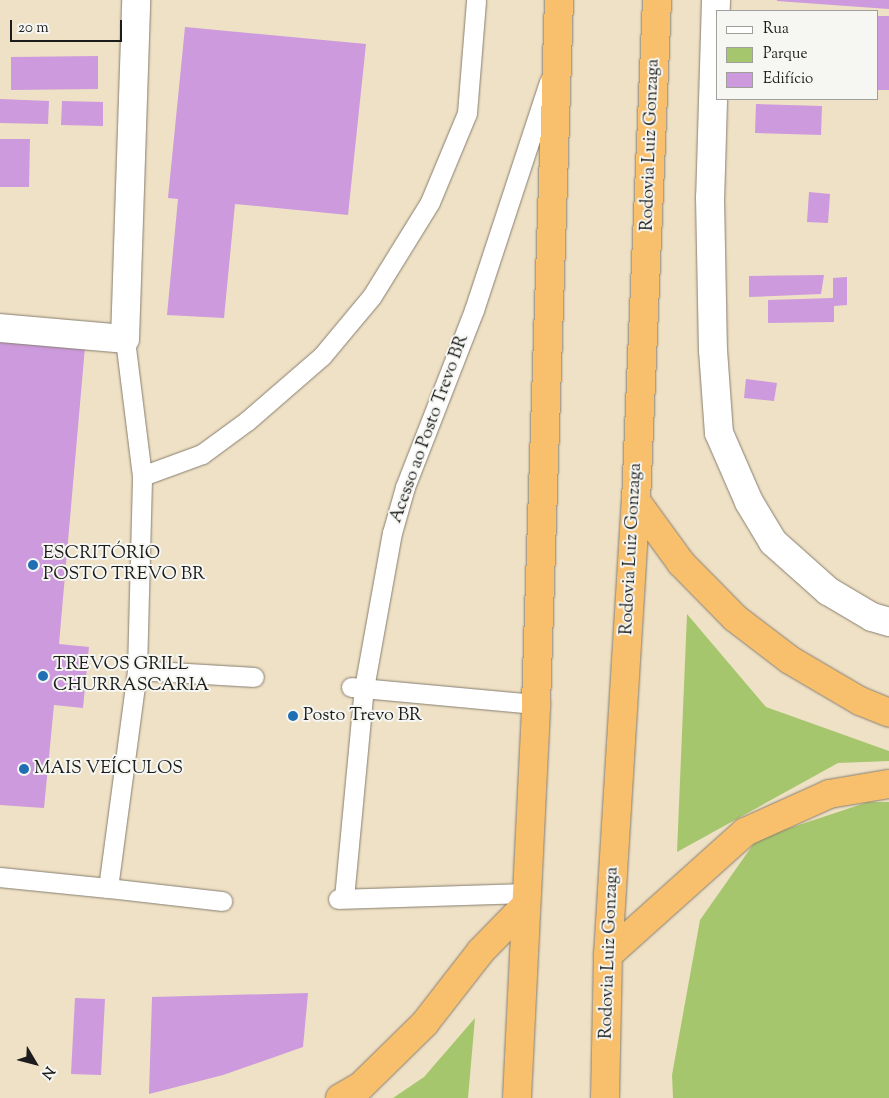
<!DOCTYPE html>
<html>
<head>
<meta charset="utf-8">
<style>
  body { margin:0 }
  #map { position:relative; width:889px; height:1098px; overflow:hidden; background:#efe1c5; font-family:"Sorts Mill Goudy",serif }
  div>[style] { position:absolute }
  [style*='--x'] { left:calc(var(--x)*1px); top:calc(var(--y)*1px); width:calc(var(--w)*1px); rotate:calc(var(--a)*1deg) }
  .green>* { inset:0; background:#a6c66e }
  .building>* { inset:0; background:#cc9add }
  .roads { filter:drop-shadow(0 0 1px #867e70) drop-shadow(0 0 1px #867e70) }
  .service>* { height:19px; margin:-9.5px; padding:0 9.5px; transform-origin:9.5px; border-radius:9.5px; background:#fff }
  .minor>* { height:28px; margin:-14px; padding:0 14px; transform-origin:14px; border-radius:14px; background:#fff }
  .trunk>* { height:28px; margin:-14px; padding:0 14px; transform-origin:14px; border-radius:14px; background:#f8bf6c }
  .dots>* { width:14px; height:14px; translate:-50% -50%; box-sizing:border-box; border:2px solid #f6f6f2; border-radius:50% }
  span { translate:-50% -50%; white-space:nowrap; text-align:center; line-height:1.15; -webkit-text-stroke:4px #f6f6f2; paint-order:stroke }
  .street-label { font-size:18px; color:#1c1c1c }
  .poi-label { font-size:18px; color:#1c1c1c }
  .left { translate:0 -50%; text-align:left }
  .legend { position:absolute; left:716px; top:10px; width:162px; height:90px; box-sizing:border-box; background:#f6f6f2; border:1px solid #9f9f9c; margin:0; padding:6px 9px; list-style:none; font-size:15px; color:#1c1c1c }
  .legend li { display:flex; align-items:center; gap:10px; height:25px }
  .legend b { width:25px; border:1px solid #9f9f9c }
  .north { position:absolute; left:10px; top:1038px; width:50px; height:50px; -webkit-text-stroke:4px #f6f6f2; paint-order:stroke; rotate:127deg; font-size:14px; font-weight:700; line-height:20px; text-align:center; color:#1c1c1c }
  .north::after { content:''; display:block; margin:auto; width:18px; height:22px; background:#1c1c1c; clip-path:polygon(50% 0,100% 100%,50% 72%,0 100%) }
  .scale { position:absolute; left:10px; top:20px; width:112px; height:22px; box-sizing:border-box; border:2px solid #1c1c1c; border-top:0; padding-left:6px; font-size:15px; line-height:18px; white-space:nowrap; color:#1c1c1c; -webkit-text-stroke:4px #f6f6f2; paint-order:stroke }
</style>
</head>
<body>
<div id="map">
  <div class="green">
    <i style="clip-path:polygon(687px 614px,766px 707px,889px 751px,889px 761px,838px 763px,677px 852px)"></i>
    <i style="clip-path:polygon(868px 802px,889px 802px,889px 1098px,673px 1098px,672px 1075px,700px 920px,757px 839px)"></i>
    <i style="clip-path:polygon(475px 1018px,468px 1098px,393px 1098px,424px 1077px)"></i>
  </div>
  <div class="building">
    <i style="clip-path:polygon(777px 0,889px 0,889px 9px,777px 1px)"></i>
    <i style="clip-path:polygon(878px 16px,889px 16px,889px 90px,878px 90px)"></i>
    <i style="clip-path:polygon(185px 27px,366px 44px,348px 215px,235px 204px,224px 318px,167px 315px,178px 199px,168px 198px)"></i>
    <i style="clip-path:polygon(98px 56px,98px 89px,11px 90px,11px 57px)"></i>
    <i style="clip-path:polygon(0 99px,49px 101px,48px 124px,0 123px)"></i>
    <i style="clip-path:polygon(62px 101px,103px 102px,103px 126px,61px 125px)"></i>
    <i style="clip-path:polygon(756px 104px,822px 106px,821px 135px,755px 133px)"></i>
    <i style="clip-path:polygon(0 139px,30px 139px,29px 187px,0 187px)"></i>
    <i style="clip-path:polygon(809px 192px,830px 194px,828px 223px,807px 222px)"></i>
    <i style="clip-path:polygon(824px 275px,821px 294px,749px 297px,749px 276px)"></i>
    <i style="clip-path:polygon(847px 277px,847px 305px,834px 306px,834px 322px,768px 323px,768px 300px,833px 298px,833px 278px)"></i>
    <i style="clip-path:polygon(0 341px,85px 347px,59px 644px,89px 647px,83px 708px,54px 705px,44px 808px,0 805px)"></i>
    <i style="clip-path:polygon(746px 379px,777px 383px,774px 401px,744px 398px)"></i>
    <i style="clip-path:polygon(308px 993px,303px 1047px,223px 1075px,149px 1094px,152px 997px)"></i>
    <i style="clip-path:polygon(75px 998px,105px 999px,101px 1075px,71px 1074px)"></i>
  </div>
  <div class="roads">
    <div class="service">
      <i style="--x:142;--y:476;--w:64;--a:-20.1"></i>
      <i style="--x:202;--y:454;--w:56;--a:-36.3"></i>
      <i style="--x:247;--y:421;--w:99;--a:-40.9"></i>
      <i style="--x:322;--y:356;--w:78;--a:-50.2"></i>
      <i style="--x:372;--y:296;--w:110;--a:-58.3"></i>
      <i style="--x:430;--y:202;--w:96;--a:-67.4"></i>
      <i style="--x:467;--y:113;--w:113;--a:-85.4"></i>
      <i style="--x:137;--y:670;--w:117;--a:3.4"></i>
      <i style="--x:351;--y:687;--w:186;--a:5.3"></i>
      <i style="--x:0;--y:877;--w:109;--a:5.8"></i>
      <i style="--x:108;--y:888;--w:220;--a:-82.4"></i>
      <i style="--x:137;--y:670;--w:194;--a:-88.5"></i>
      <i style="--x:142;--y:476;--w:138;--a:-97.1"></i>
      <i style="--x:108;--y:888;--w:115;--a:6.5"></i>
      <i style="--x:344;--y:898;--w:211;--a:-84.6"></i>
      <i style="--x:364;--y:688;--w:158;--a:-79.8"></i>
      <i style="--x:392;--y:533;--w:48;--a:-74.2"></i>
      <i style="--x:405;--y:487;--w:190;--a:-68.7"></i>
      <i style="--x:474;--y:310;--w:240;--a:-71.8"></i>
      <i style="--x:338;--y:899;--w:187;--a:-1.8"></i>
    </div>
    <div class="minor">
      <i style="--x:716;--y:0;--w:197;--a:91.7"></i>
      <i style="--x:710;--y:197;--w:153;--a:88.9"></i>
      <i style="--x:713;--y:350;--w:83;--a:85.9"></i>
      <i style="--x:719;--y:433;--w:75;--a:66.5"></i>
      <i style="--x:749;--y:502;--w:47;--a:59"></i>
      <i style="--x:773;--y:542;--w:74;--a:41.7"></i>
      <i style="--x:828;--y:591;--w:51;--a:30.6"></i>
      <i style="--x:872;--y:617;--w:18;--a:16"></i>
      <i style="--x:0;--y:328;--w:125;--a:5"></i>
      <i style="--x:125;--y:339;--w:339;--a:-88.1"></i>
    </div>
    <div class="trunk">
      <i style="--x:636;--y:501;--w:77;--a:54"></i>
      <i style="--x:681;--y:563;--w:77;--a:45.5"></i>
      <i style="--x:735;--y:618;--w:69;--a:37.4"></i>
      <i style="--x:790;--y:660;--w:81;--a:30.4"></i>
      <i style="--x:860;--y:701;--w:31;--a:22"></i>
      <i style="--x:608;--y:955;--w:184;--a:-41.9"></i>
      <i style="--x:745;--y:832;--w:92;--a:-24.3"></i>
      <i style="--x:829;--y:794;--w:61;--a:-9.5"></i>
      <i style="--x:340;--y:1098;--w:24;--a:-30"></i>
      <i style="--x:361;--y:1086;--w:90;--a:-44.5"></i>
      <i style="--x:425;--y:1023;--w:91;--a:-52.1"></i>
      <i style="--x:481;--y:951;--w:62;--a:-45.7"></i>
      <i style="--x:517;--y:1098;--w:394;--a:-87.2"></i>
      <i style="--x:536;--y:704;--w:704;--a:-88.13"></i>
      <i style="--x:605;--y:1098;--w:143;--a:-88.8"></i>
      <i style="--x:608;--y:955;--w:455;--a:-86.5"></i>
      <i style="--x:636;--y:501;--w:501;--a:-87.6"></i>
    </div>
  </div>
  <div class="dots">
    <i style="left:33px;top:565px;background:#1f6fb2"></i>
    <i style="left:43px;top:676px;background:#1f6fb2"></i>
    <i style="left:293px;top:716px;background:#1f6fb2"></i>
    <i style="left:24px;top:769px;background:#1f6fb2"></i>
  </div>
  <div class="street-label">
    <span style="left:651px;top:145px;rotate:-88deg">Rodovia Luiz Gonzaga</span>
    <span style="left:430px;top:429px;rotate:-70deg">Acesso ao Posto Trevo BR</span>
    <span style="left:632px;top:549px;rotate:-87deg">Rodovia Luiz Gonzaga</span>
    <span style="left:610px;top:953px;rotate:-88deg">Rodovia Luiz Gonzaga</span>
  </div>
  <div class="poi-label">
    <span class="left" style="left:43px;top:565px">ESCRITÓRIO<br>POSTO TREVO BR</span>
    <span class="left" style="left:53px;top:676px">TREVOS GRILL<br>CHURRASCARIA</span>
    <span class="left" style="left:303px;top:716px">Posto Trevo BR</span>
    <span class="left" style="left:34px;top:769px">MAIS VEÍCULOS</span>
  </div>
  <ul class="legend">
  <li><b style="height:6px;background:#fff"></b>Rua</li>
  <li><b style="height:14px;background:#a6c66e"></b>Parque</li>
  <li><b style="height:14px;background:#cc9add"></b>Edifício</li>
  </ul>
  <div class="north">N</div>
  <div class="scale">20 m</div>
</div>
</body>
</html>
